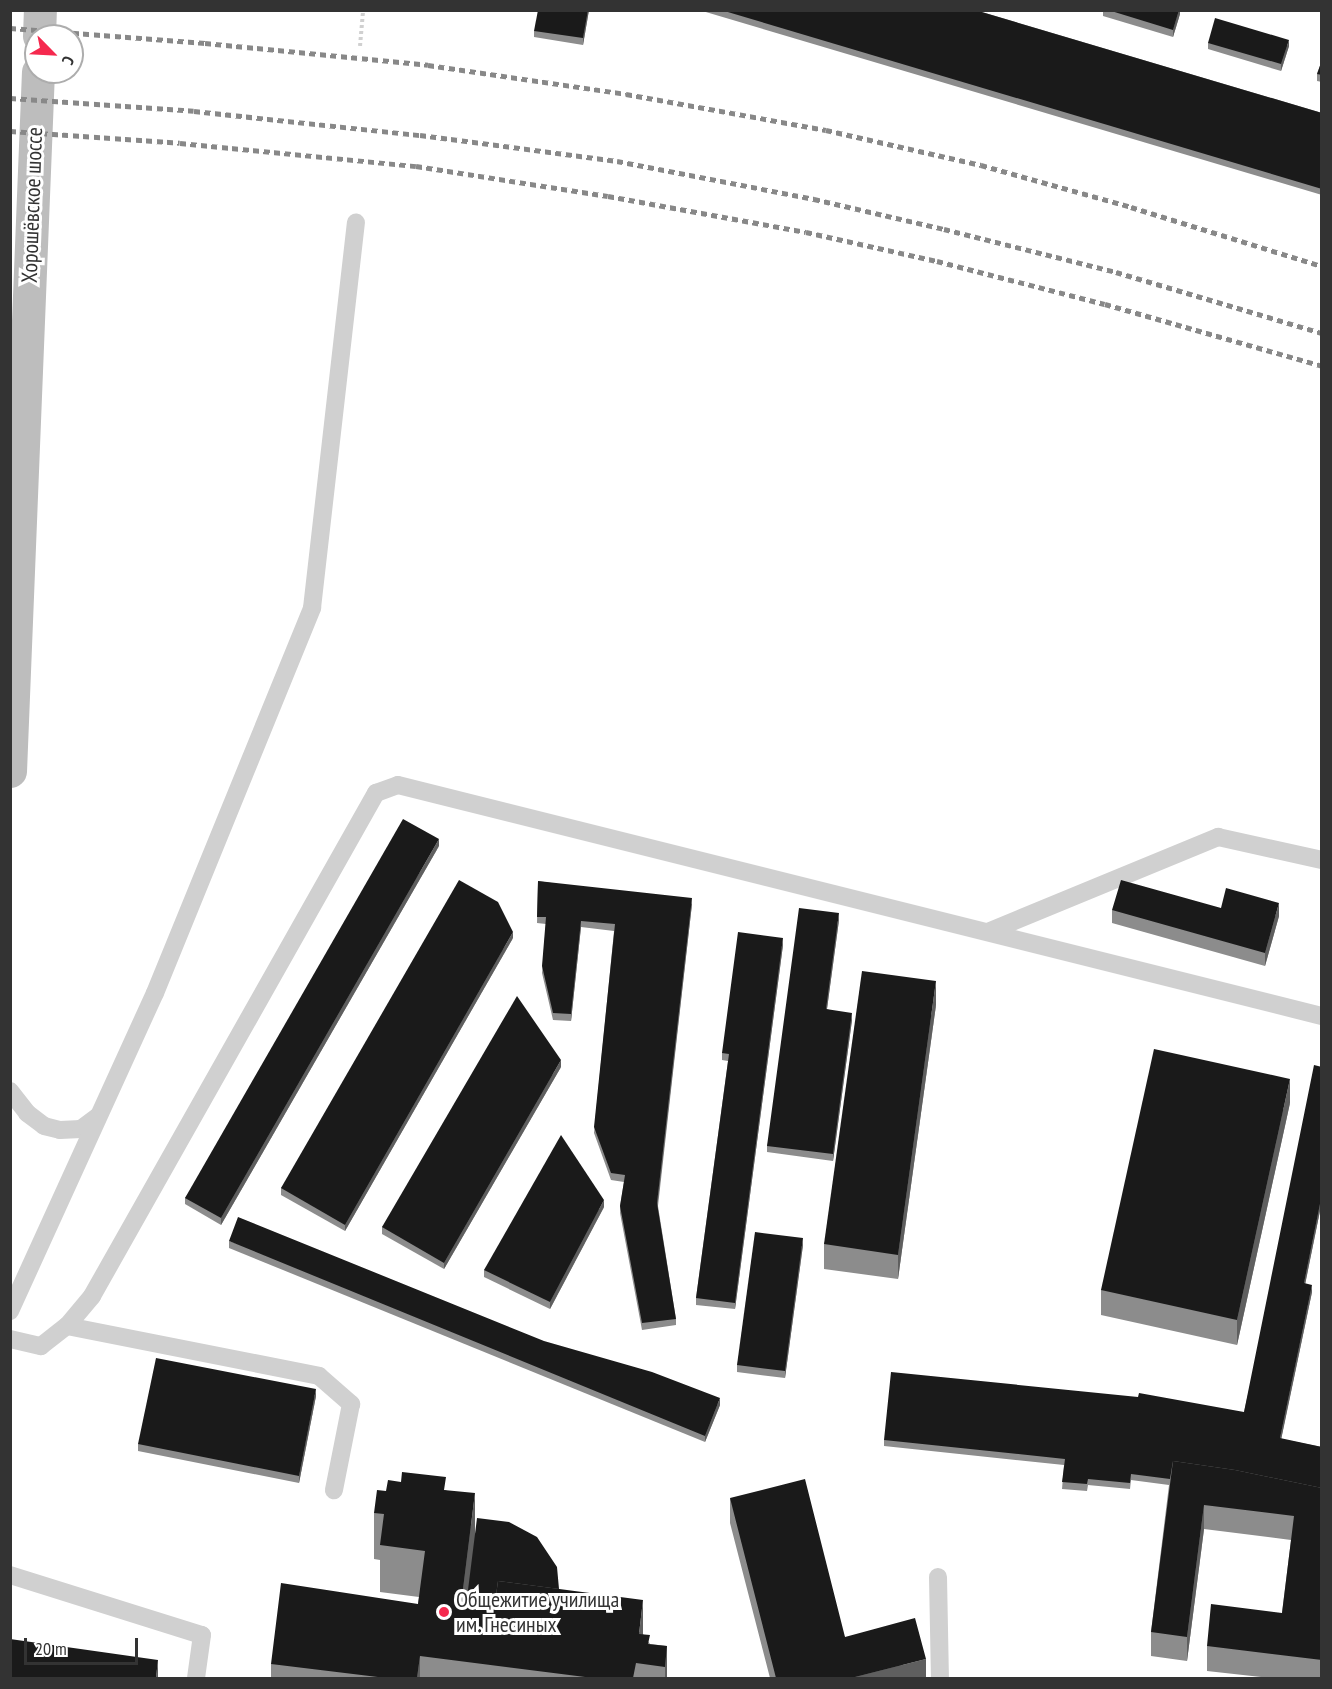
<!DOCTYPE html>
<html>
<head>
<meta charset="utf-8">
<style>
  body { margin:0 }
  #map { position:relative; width:1332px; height:1689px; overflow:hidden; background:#fff; font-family:"PT Sans Narrow",sans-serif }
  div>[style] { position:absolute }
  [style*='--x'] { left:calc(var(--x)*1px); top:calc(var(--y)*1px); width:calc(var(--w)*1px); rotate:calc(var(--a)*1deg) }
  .path>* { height:4px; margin-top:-2px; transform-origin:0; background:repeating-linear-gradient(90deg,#d0d0d0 0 3px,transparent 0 6px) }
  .lane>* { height:18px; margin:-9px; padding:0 9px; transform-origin:9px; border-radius:9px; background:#d0d0d0 }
  .secondary>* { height:33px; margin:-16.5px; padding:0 16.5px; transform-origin:16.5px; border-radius:16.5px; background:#bdbdbd }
  .rail>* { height:4.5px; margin-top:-2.25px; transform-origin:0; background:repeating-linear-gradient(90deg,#888 0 6px,transparent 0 10.5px) }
  .wall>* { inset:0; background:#8c8c8c }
  .shaded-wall>* { inset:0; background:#5f5f5f }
  .building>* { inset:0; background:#1a1a1a }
  .dots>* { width:16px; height:16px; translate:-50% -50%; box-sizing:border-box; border:3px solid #fff; border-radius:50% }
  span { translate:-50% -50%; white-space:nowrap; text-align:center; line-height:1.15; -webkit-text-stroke:6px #fff; paint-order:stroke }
  .street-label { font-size:22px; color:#333 }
  .poi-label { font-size:22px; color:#333 }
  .left { translate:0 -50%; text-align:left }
  .frame { position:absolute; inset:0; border:12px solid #333; pointer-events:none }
  .north { position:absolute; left:24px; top:24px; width:60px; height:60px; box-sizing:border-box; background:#fff; border:2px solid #adadad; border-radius:50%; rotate:114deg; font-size:16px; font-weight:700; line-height:24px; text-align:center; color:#333 }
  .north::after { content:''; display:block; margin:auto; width:21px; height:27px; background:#f5294e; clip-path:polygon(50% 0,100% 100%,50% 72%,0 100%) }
  .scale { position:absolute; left:24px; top:1638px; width:114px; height:27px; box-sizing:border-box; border:3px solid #333; border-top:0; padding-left:8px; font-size:18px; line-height:21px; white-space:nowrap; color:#333; -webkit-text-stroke:4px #fff; paint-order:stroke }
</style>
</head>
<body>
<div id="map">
  <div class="path">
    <i style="--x:360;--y:46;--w:36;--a:-85"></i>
  </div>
  <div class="lane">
    <i style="--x:990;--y:931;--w:247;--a:-22.4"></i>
    <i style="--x:1218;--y:837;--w:107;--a:12.5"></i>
    <i style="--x:10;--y:1091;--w:28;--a:52"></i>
    <i style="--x:27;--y:1113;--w:21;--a:37"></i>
    <i style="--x:44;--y:1126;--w:16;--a:14"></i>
    <i style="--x:60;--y:1130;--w:21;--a:-3"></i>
    <i style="--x:81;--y:1129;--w:21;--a:-37"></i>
    <i style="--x:10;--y:1311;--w:349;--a:-65.5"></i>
    <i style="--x:155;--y:993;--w:416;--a:-67.8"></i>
    <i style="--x:312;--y:608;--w:388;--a:-83.5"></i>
    <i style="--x:67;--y:1326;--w:257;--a:11.2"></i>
    <i style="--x:319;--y:1376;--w:43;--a:41.2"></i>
    <i style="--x:351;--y:1404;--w:88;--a:101.2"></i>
    <i style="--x:10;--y:1339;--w:32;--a:13"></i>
    <i style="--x:41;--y:1346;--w:33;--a:-38"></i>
    <i style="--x:67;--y:1326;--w:39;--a:-50"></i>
    <i style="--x:92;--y:1296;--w:578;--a:-60.55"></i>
    <i style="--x:376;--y:793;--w:23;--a:-20"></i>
    <i style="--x:398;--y:785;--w:952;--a:14.04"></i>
    <i style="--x:10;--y:1575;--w:201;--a:17.4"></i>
    <i style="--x:202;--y:1635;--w:43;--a:97.9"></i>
    <i style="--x:938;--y:1577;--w:101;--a:88.9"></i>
  </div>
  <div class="secondary">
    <i style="--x:39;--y:36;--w:26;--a:-88"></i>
    <i style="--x:10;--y:771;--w:700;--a:-87.71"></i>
  </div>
  <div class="rail">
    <i style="--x:10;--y:28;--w:196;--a:4.4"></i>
    <i style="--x:205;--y:43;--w:224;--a:5.6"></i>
    <i style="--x:428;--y:65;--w:200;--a:8.3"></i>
    <i style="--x:626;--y:94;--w:203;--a:10.2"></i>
    <i style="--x:826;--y:130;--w:159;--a:12.7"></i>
    <i style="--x:981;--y:165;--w:156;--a:15.6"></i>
    <i style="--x:1131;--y:207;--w:200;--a:17.2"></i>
    <i style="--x:10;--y:98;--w:184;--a:4"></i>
    <i style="--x:194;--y:111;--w:227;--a:6.1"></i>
    <i style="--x:420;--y:135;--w:199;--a:7.5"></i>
    <i style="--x:617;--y:161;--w:201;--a:10.9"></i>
    <i style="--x:814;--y:199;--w:133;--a:13"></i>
    <i style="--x:944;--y:229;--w:177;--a:14"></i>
    <i style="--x:1116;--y:272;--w:215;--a:16.5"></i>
    <i style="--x:10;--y:131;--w:170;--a:4"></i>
    <i style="--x:180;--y:143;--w:237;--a:5.6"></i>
    <i style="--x:416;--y:166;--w:194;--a:8.9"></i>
    <i style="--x:608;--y:196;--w:201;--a:10.3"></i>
    <i style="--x:806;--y:232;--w:134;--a:12.5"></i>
    <i style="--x:937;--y:261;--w:173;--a:14.4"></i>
    <i style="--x:1105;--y:304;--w:226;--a:15.9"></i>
  </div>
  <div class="wall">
    <i style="clip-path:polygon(589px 10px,583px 45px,534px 37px,534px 31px)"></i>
    <i style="clip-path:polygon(699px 10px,975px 10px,1322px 113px,1322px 195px)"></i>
    <i style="clip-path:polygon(1103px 10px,1180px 10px,1180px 14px,1173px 37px,1103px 16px)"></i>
    <i style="clip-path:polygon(1208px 43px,1289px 46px,1281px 71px,1208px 49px)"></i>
    <i style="clip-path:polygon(1322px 60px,1322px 82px,1317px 81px,1317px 74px)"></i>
    <i style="clip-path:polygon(439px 846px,221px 1225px,185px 1204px,185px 1198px)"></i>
    <i style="clip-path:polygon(538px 881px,692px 904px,658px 1206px,676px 1319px,676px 1325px,642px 1330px,620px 1213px,620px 1206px,624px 1182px,611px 1180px,594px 1133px,614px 931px,581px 927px,571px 1021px,553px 1020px,542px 973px,546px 924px,537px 923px)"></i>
    <i style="clip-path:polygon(1221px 908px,1279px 916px,1265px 966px,1112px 923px,1112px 910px)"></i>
    <i style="clip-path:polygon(839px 920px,827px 1009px,852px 1020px,833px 1161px,767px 1152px,767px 1146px)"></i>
    <i style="clip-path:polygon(513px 938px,345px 1231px,281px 1195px,281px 1188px)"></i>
    <i style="clip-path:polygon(783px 945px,735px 1309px,696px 1305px,696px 1298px,728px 1061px,722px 1060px,722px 1053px)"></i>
    <i style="clip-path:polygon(936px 1005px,898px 1279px,824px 1269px,824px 1244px)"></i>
    <i style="clip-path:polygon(561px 1067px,444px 1269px,382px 1234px,382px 1227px)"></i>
    <i style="clip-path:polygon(1322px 1067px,1322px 1201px,1305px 1284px,1312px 1292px,1281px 1439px,1322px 1447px,1322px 1678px,1270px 1678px,1207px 1671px,1207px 1646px,1282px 1613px,1291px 1540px,1204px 1529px,1187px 1661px,1151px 1656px,1151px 1632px,1169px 1485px,1131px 1480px,1130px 1489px,1088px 1485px,1087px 1491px,1062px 1489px,1064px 1465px,884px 1446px,884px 1440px,1244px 1412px)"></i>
    <i style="clip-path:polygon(1290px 1103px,1237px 1345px,1101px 1315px,1101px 1290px)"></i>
    <i style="clip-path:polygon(604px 1207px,550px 1309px,484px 1277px,484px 1270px)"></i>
    <i style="clip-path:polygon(229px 1241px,720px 1405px,705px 1442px,229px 1248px)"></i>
    <i style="clip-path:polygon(803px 1245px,785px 1378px,737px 1372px,737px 1365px)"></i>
    <i style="clip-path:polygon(316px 1396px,299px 1483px,138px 1451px,138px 1444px)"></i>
    <i style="clip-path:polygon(446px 1490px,475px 1533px,559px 1589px,643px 1634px,650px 1644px,667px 1646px,667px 1678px,271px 1678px,271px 1664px,418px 1604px,419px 1597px,380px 1592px,380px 1560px,374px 1559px,374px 1513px,386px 1491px)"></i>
    <i style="clip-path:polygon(730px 1498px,845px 1637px,926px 1678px,770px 1678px,730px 1523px)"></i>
  </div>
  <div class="shaded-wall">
    <i style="clip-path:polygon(588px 10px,589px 10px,583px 45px,583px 38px)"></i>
    <i style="clip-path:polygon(1179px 10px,1180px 10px,1180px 14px,1173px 37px,1173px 30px)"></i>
    <i style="clip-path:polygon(1289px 40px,1289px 46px,1281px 71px,1281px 64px)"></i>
    <i style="clip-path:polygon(439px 839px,439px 846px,221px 1225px,221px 1218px)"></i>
    <i style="clip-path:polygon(692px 898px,692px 904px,657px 1209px,657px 1203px)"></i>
    <i style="clip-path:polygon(1279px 903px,1279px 916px,1265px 966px,1265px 953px)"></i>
    <i style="clip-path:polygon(839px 913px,839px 920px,826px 1016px,826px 1009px)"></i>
    <i style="clip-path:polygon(581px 921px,581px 927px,571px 1021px,571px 1014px)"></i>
    <i style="clip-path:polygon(513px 932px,513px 938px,345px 1231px,345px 1225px)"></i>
    <i style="clip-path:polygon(783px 938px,783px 945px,735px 1309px,735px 1303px)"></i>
    <i style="clip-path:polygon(936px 981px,936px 1005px,898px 1279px,898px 1255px)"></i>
    <i style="clip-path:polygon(852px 1013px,852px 1020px,833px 1161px,833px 1154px)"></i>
    <i style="clip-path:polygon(561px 1060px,561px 1067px,444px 1269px,444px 1263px)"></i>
    <i style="clip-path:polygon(1290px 1079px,1290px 1103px,1237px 1345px,1237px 1320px)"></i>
    <i style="clip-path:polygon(1322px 1194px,1322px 1201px,1304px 1290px,1304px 1283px)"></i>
    <i style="clip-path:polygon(604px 1200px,604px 1207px,550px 1309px,550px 1302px)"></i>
    <i style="clip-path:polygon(803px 1238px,803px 1245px,785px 1378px,785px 1371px)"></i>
    <i style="clip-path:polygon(1312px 1285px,1312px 1292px,1280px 1445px,1280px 1438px)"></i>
    <i style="clip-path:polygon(316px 1389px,316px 1396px,299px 1483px,299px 1476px)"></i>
    <i style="clip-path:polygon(720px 1398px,720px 1405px,705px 1442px,705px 1436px)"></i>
    <i style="clip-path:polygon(475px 1493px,475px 1540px,462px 1645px,461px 1605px)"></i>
    <i style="clip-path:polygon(1204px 1505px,1204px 1529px,1187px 1661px,1187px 1637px)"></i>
    <i style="clip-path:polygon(643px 1600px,643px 1646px,639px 1634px)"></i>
    <i style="clip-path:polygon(667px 1646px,667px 1678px,665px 1678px,665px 1667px)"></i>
    <i style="clip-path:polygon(420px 1656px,420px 1678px,417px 1678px)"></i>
    <i style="clip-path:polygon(926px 1659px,926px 1678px,855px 1678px,855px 1677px)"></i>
    <i style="clip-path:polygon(158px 1660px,158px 1678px,156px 1678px)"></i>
  </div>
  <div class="building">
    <i style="clip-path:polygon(538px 10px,588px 10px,583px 38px,534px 31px)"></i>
    <i style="clip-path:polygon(721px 10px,975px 10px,1322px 113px,1322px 189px)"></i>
    <i style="clip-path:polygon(1108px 10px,1179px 10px,1173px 30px)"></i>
    <i style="clip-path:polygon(1215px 18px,1289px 40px,1281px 64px,1208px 43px)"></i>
    <i style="clip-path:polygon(1322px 60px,1322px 75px,1317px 74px)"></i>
    <i style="clip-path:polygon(403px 819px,439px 839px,221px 1218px,185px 1198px)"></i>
    <i style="clip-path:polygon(459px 880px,498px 902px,513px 932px,345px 1225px,281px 1188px)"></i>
    <i style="clip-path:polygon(1121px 880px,1221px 908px,1226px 888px,1279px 903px,1265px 953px,1112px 910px)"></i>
    <i style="clip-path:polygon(538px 881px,692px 898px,657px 1203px,676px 1319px,642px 1323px,620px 1206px,625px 1175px,611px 1173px,594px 1127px,615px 924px,581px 921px,571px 1014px,553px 1013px,542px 966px,546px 917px,537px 917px)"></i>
    <i style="clip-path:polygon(799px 908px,839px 913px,826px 1009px,852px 1013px,833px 1154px,767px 1146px)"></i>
    <i style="clip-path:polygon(738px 932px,783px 938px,735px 1303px,696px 1298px,729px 1054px,722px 1053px)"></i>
    <i style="clip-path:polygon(862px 971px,936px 981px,898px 1255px,824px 1244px)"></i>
    <i style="clip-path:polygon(517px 996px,561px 1060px,444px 1263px,382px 1227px)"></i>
    <i style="clip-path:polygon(1154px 1049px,1290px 1079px,1237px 1320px,1101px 1290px)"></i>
    <i style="clip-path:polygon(1314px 1065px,1322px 1067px,1322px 1194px,1304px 1283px,1312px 1285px,1280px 1438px,1322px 1447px,1322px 1488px,1235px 1470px,1173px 1461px,1170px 1479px,1131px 1474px,1130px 1483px,1088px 1479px,1087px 1484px,1062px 1482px,1065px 1459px,884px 1440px,891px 1372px,1138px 1397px,1139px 1393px,1244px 1412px)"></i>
    <i style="clip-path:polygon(561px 1135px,604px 1200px,550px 1302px,484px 1270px)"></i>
    <i style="clip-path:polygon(238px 1217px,544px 1341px,652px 1372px,720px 1398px,705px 1436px,229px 1241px)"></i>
    <i style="clip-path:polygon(755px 1232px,803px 1238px,785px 1371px,737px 1365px)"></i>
    <i style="clip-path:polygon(156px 1358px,316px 1389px,299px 1476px,138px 1444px)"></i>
    <i style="clip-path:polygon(1173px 1461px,1235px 1470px,1322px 1488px,1322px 1660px,1207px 1646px,1211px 1604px,1282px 1613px,1294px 1516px,1204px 1505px,1187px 1637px,1151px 1632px)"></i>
    <i style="clip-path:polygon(402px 1472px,446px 1477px,444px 1490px,475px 1493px,461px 1605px,494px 1610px,498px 1581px,643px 1600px,639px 1634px,650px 1635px,648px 1644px,667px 1646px,665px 1667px,636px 1663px,633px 1678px,593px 1678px,420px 1656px,417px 1678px,386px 1678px,271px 1664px,281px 1583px,418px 1604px,425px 1551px,380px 1545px,384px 1514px,374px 1513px,377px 1490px,386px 1491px,388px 1480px,401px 1482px)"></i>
    <i style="clip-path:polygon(805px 1479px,845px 1637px,915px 1618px,926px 1659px,855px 1677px,856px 1678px,776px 1678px,730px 1498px)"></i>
    <i style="clip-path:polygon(477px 1518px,509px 1522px,537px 1537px,557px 1567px,559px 1589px,498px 1581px,494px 1610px,466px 1606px)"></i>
    <i style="clip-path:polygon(10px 1639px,158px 1660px,156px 1678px,10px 1678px)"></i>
  </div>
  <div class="dots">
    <i style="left:444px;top:1612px;background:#f5294e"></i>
  </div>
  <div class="street-label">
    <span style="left:32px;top:205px;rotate:-88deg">Хорошёвское шоссе</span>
  </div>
  <div class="poi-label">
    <span class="left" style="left:456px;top:1612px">Общежитие училища<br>им. Гнесиных</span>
  </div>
  <div class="frame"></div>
  <div class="north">С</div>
  <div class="scale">20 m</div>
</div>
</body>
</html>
